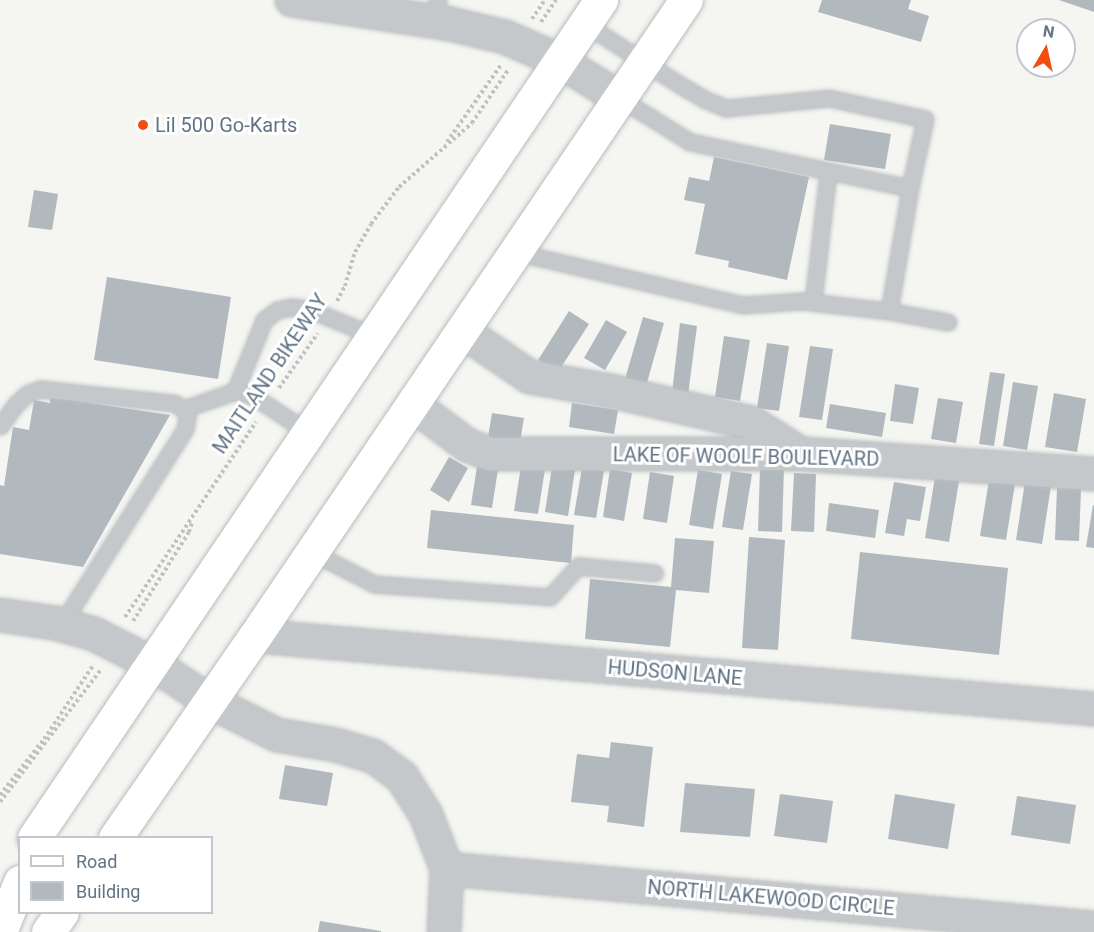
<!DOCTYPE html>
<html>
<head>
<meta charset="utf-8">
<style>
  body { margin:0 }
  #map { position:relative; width:1094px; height:932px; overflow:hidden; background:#f5f5f1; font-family:Roboto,sans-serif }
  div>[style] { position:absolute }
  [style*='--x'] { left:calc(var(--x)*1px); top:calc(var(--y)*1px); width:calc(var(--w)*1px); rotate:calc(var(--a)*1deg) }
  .building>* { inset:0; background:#b1b9be }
  .path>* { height:4px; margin-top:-2px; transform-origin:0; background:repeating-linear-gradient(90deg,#c0c1c3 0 3px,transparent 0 6px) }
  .roads { filter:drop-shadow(0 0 2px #b9bdc0) drop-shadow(0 0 2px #b9bdc0) }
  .lane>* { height:15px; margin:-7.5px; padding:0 7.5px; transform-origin:7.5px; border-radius:7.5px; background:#c4c8cb }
  .street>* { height:32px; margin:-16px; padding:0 16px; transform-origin:16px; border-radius:16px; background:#c4c8cb }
  .primary>* { height:33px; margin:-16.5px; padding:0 16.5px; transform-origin:16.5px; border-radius:16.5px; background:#fff }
  .dots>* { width:16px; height:16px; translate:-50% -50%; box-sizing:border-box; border:3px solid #fff; border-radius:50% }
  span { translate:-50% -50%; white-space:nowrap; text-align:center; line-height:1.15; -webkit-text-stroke:6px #fff; paint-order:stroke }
  .poi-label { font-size:20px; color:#617485 }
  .left { translate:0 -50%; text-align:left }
  .street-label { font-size:20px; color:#617485 }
  .legend { position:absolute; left:18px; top:836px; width:195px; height:78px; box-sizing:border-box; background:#fff; border:2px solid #c0c7ce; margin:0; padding:8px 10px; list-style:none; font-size:18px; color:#617485 }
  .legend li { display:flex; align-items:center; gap:12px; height:30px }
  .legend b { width:30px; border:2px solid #c0c7ce }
  .north { position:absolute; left:1016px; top:18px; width:60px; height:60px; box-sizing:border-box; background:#fff; border:2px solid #c0c7ce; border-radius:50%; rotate:9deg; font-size:16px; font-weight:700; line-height:24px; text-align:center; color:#617485 }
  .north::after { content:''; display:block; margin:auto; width:21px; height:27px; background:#f54c11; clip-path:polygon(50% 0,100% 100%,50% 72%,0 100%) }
</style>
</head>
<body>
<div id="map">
  <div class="building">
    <i style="clip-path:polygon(822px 0,911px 0,908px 9px,929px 16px,921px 42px,818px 12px)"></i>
    <i style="clip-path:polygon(1059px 0,1094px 0,1094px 12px)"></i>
    <i style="clip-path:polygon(830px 124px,891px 134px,885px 169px,824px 160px)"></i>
    <i style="clip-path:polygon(714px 157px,809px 177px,787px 280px,728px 267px,729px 261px,695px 254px,705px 204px,684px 200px,689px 177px,709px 181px)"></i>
    <i style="clip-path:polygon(34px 190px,58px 194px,52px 230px,28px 227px)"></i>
    <i style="clip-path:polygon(107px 277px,231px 297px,218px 379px,94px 360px)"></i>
    <i style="clip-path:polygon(569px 311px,589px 324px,558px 372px,538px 360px)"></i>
    <i style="clip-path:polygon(643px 317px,664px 323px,646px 386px,625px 379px)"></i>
    <i style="clip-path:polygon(606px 320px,627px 332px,605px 370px,584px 358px)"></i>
    <i style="clip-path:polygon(680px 323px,697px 326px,688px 395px,672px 393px)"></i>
    <i style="clip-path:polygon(724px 336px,750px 340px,740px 401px,715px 397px)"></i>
    <i style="clip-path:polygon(767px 343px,789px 346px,779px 411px,757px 408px)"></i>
    <i style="clip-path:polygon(810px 346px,833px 349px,822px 420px,799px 417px)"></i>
    <i style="clip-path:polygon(990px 372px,1005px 374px,994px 446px,979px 444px)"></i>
    <i style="clip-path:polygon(1013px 382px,1038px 386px,1027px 450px,1003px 446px)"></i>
    <i style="clip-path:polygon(895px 384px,919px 388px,913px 424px,890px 421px)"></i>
    <i style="clip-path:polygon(1054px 393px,1086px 399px,1077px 452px,1045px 447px)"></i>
    <i style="clip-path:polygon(50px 397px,170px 415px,83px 567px,0 554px,0 485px,4px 486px,13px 427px,29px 430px,34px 400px,50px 403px)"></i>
    <i style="clip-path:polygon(938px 398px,963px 402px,956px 443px,931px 439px)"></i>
    <i style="clip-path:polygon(572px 403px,618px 410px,614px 434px,569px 427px)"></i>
    <i style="clip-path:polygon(830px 404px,886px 413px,882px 437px,826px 428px)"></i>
    <i style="clip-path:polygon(492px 413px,524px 418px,520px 442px,488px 437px)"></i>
    <i style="clip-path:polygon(449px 457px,468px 468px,449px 502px,430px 490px)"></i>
    <i style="clip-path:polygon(478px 460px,499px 463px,492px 508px,471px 505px)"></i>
    <i style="clip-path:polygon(521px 466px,545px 469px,538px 514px,514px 511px)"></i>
    <i style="clip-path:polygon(552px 467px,575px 470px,568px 516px,545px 512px)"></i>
    <i style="clip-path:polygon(760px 467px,784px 467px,782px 532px,758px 531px)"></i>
    <i style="clip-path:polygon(582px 468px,604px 471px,596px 518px,574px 515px)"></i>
    <i style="clip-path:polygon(610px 469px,632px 473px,624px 521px,603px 517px)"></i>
    <i style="clip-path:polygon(698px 470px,722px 474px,713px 529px,689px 525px)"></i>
    <i style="clip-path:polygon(731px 471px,752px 474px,743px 530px,722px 527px)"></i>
    <i style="clip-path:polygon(650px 472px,674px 476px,667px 523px,643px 519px)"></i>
    <i style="clip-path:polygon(794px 473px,816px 474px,814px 532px,791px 531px)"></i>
    <i style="clip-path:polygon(935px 477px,959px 481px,949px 542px,925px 538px)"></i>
    <i style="clip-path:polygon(989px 480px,1015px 484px,1006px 540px,980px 536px)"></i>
    <i style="clip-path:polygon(894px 482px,926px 487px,920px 521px,907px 519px,904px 536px,885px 533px)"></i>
    <i style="clip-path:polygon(1025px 482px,1051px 486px,1042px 544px,1016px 540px)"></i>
    <i style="clip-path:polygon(1057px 488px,1081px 489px,1079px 541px,1055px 540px)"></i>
    <i style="clip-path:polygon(829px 503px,879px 510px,875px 538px,826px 531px)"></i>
    <i style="clip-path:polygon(1093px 505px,1094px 506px,1094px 548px,1086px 547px)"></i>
    <i style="clip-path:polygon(431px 510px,574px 525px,571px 563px,427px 548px)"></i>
    <i style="clip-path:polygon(749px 537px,785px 540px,778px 650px,742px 648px)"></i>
    <i style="clip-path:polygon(675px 538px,714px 541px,709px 593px,676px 590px,670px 647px,585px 639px,590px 579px,671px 587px)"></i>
    <i style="clip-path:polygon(860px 552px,1008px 568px,999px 655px,851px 639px)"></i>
    <i style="clip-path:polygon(611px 742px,653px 747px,644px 827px,607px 822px,609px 806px,571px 802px,577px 754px,609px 758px)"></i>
    <i style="clip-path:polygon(285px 765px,333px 773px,327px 806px,279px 799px)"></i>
    <i style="clip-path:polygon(685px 783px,755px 789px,750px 837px,680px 832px)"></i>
    <i style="clip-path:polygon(780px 794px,833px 801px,827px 843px,774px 836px)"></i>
    <i style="clip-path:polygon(895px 794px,955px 804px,948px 849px,888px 839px)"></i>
    <i style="clip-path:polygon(1017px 796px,1076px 805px,1070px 844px,1011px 835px)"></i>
    <i style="clip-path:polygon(320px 921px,381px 931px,381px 932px,318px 932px)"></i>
  </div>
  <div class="path">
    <i style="--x:532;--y:19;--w:23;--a:-56"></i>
    <i style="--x:541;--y:22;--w:27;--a:-56"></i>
    <i style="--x:447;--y:142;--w:94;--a:-55"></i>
    <i style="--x:337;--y:301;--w:17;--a:-62"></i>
    <i style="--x:345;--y:286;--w:35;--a:-74"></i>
    <i style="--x:355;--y:252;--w:32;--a:-60"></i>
    <i style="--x:371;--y:224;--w:46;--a:-52.9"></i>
    <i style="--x:399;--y:187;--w:97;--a:-41.2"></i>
    <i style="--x:472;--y:123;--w:64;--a:-55.8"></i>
    <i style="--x:279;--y:388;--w:67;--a:-54.7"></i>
    <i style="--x:125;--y:617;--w:235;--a:-56.1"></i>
    <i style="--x:133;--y:621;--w:105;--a:-57.8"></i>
    <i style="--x:189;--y:532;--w:9;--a:-72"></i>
    <i style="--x:0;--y:795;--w:71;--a:-51.8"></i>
    <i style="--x:44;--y:739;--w:90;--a:-56.3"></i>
    <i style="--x:0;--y:802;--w:168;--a:-52.7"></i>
  </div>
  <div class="roads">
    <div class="lane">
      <i style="--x:432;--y:21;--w:22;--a:-74"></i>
      <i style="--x:585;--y:24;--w:113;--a:32.7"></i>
      <i style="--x:680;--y:85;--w:30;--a:30"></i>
      <i style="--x:706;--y:100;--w:22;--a:22"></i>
      <i style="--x:726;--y:108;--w:103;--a:-5.5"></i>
      <i style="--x:829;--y:98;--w:98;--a:12.3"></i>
      <i style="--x:925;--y:119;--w:71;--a:102.3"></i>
      <i style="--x:515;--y:252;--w:233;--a:13.1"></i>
      <i style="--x:742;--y:305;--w:60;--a:-3.8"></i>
      <i style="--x:802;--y:301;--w:88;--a:6.6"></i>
      <i style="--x:889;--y:311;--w:125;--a:-80.3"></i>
      <i style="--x:910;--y:188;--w:225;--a:-168.2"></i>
      <i style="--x:690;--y:142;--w:84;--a:-148.2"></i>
      <i style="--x:813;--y:302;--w:130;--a:-83.4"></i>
      <i style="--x:889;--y:311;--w:60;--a:10.6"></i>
      <i style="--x:235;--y:391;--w:77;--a:-67.8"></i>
      <i style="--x:264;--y:320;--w:16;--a:-38"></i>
      <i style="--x:277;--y:310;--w:14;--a:-12"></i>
      <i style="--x:291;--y:307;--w:18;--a:6"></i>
      <i style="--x:309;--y:309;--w:70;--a:22.6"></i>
      <i style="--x:184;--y:409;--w:54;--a:-19.4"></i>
      <i style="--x:235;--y:391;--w:21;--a:17"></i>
      <i style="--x:255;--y:397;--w:65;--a:33.7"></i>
      <i style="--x:0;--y:426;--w:26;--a:-54"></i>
      <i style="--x:15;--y:405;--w:16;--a:-43"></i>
      <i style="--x:27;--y:394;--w:14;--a:-21"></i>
      <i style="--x:40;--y:389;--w:135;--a:6"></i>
      <i style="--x:174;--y:403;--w:12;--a:31"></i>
      <i style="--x:184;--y:409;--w:9;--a:69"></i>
      <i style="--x:187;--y:417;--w:12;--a:99"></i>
      <i style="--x:185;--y:429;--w:232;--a:122.3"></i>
      <i style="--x:312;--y:552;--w:70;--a:27.3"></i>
      <i style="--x:374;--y:584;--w:176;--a:4.2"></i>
      <i style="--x:550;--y:597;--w:42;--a:-47.9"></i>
      <i style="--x:578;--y:566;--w:77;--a:5.2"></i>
    </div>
    <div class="street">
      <i style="--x:292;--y:0;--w:160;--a:8.6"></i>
      <i style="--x:450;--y:24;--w:57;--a:13.3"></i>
      <i style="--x:505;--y:37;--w:60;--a:23.6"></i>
      <i style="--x:560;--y:61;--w:70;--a:32.1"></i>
      <i style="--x:462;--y:331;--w:82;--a:34.1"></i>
      <i style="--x:530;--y:377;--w:82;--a:9.8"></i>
      <i style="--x:611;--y:391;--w:145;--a:12.8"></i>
      <i style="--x:752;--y:423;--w:58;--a:32.3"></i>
      <i style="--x:412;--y:404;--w:69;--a:36.7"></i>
      <i style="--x:467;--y:445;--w:26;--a:21"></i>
      <i style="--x:491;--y:454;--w:310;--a:0"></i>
      <i style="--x:801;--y:454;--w:294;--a:3.9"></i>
      <i style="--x:0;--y:615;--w:56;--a:8.3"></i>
      <i style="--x:55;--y:623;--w:41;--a:15.8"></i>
      <i style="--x:94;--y:634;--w:66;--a:27"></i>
      <i style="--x:153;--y:664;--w:67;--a:33.5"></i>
      <i style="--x:209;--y:701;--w:76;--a:26.6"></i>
      <i style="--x:277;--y:735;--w:60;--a:9.6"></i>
      <i style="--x:336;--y:745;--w:39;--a:17"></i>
      <i style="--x:373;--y:756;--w:36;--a:36"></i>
      <i style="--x:402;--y:777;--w:45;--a:57.7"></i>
      <i style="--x:426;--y:815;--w:58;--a:68.7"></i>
      <i style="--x:447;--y:869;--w:63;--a:92.7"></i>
      <i style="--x:255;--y:636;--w:842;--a:4.97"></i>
      <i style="--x:447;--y:869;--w:650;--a:5.21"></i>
    </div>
    <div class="primary">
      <i style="--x:34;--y:838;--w:1012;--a:-55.92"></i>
      <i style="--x:115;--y:838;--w:246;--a:-55.3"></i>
      <i style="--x:255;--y:636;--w:768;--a:-55.88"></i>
      <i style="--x:0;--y:932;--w:54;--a:-68.2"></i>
      <i style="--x:48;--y:932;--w:24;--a:-55"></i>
    </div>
  </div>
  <div class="dots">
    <i style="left:143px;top:125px;background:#f54c11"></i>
  </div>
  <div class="poi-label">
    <span class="left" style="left:155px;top:125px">Lil 500 Go-Karts</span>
  </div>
  <div class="street-label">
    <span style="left:270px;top:374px;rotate:-56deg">MAITLAND BIKEWAY</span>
    <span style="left:746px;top:457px;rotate:1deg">LAKE OF WOOLF BOULEVARD</span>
    <span style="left:675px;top:673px;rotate:5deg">HUDSON LANE</span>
    <span style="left:771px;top:898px;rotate:5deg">NORTH LAKEWOOD CIRCLE</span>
  </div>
  <ul class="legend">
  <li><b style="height:8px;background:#fff"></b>Road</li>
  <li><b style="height:16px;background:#b1b9be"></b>Building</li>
  </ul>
  <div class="north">N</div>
</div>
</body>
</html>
